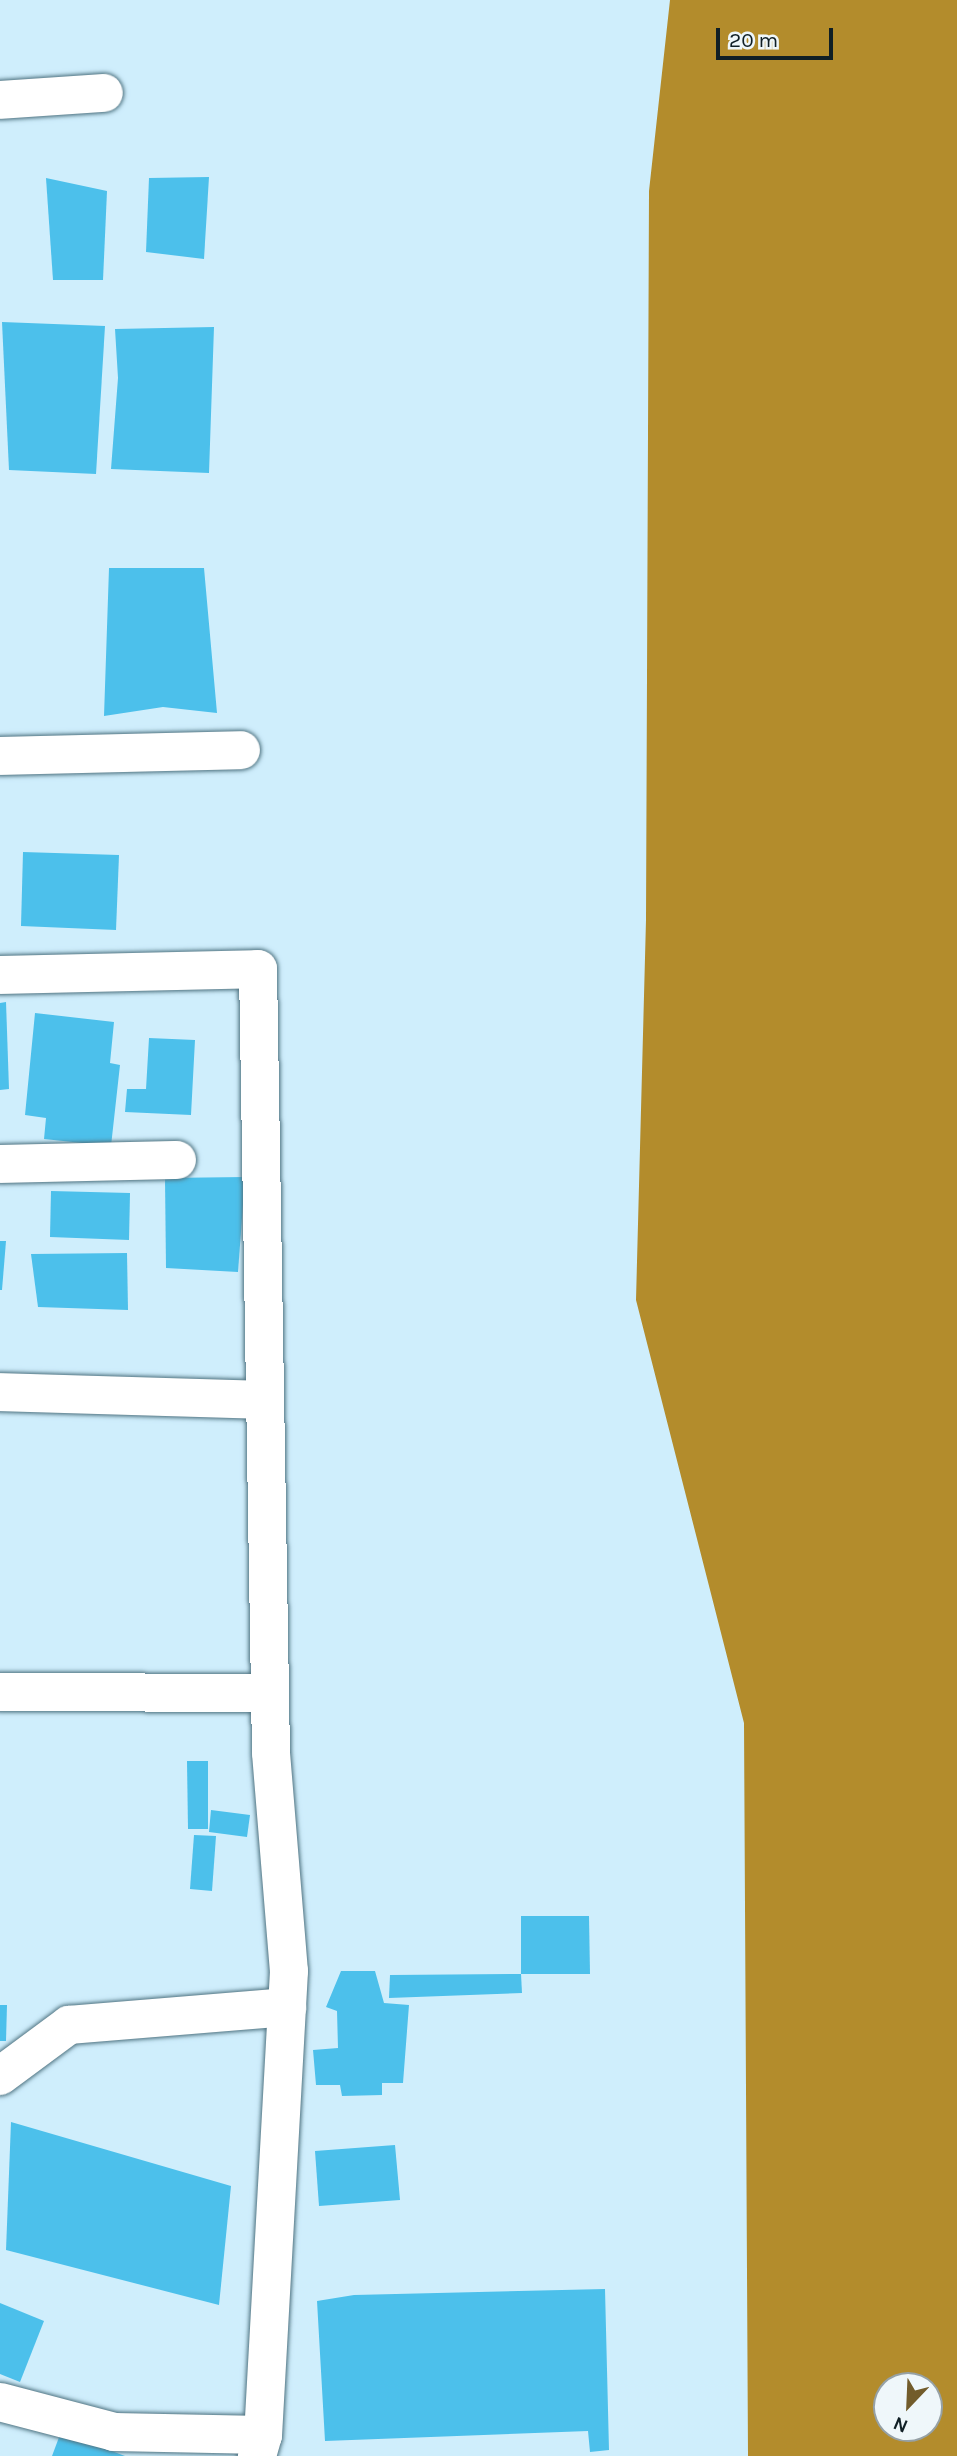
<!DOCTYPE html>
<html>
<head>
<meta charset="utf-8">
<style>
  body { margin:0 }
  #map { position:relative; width:957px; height:2456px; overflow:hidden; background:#cfeefc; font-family:Karla,sans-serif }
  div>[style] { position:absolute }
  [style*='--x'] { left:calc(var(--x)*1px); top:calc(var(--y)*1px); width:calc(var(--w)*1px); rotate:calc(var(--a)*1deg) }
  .water>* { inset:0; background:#b38c2c }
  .building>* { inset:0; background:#4cc0eb }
  .roads { filter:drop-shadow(0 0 2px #507482) drop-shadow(0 0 2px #507482) }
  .minor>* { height:38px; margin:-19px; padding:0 19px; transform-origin:19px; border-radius:19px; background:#fff }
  span { translate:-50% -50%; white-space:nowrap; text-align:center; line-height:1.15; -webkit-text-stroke:7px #eff7fa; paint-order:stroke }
  .north { position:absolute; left:873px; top:2372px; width:70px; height:70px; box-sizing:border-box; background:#eff7fa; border:2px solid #96a1a5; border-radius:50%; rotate:203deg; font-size:19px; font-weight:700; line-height:28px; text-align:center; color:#101f25 }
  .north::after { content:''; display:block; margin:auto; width:24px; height:32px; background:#725c2b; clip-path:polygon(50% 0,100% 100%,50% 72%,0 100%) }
  .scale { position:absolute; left:716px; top:28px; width:117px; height:32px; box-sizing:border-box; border:4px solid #101f25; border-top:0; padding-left:9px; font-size:21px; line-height:24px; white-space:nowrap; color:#101f25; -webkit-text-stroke:5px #eff7fa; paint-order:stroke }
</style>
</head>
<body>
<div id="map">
  <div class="water">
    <i style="clip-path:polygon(evenodd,670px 0,957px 0,957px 2456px,748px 2456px,744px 1723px,636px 1300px,646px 920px,649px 191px,670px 0,887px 2386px,929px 2386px,929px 2428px,887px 2428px,887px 2386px)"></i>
  </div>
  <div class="building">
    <i style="clip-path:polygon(209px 177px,204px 259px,146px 252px,149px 178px)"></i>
    <i style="clip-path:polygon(46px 178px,107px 191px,103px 280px,53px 280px)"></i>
    <i style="clip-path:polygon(2px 322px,105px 326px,96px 474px,9px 470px)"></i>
    <i style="clip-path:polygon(214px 327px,209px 473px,111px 469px,118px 378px,115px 329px)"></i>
    <i style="clip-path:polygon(109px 568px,204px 568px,217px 713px,163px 707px,104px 716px)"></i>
    <i style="clip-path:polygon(23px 852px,119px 855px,116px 930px,21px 926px)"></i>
    <i style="clip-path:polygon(6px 1002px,9px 1089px,0 1090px,0 1003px)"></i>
    <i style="clip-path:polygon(35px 1013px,114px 1022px,110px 1063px,120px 1065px,111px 1146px,44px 1139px,46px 1118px,25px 1115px)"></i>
    <i style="clip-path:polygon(149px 1038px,195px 1040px,191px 1115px,125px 1112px,127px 1089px,146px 1089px)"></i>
    <i style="clip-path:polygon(245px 1177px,238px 1272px,166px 1268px,165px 1178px)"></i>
    <i style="clip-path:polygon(51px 1191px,130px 1193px,129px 1240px,50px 1237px)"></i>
    <i style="clip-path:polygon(0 1241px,6px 1241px,2px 1290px,0 1290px)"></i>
    <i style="clip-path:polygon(127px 1253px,128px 1310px,38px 1307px,31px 1254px)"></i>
    <i style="clip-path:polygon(187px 1761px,208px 1761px,208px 1829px,188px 1829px)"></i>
    <i style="clip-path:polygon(211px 1810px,250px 1815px,247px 1837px,209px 1832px)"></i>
    <i style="clip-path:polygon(194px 1835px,216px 1836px,212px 1891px,190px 1889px)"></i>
    <i style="clip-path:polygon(521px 1916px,589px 1916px,590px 1974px,521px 1974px)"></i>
    <i style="clip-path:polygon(341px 1971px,375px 1971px,384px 2003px,409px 2005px,403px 2083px,382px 2083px,382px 2095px,342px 2096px,340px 2085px,316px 2085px,313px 2050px,338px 2048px,337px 2011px,326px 2007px)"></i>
    <i style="clip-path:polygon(521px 1974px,522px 1993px,389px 1998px,390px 1975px)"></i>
    <i style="clip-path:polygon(0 2005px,7px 2005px,6px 2041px,0 2041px)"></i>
    <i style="clip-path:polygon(11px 2122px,231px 2186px,219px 2305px,6px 2250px)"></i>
    <i style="clip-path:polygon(395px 2145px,400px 2200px,319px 2206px,315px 2151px)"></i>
    <i style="clip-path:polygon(605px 2289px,609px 2450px,590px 2452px,588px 2431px,325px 2441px,317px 2301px,354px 2295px)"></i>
    <i style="clip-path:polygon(0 2303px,44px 2321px,20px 2382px,0 2374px)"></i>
    <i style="clip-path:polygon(61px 2432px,125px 2456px,52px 2456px)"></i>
  </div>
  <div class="roads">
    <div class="minor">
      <i style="--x:0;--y:100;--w:104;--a:-3.9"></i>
      <i style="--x:0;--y:756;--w:241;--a:-1.4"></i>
      <i style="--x:0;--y:975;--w:258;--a:-1.3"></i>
      <i style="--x:258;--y:969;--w:784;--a:89.05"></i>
      <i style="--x:271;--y:1753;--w:219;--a:85.3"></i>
      <i style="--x:289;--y:1971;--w:465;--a:93.2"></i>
      <i style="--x:263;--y:2435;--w:22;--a:106"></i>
      <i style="--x:0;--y:1164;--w:177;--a:-1.3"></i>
      <i style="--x:0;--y:1392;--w:265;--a:1.7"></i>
      <i style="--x:0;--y:1692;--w:270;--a:0.2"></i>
      <i style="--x:0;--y:2076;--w:86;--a:-36.5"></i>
      <i style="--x:69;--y:2025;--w:219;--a:-4.7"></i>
      <i style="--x:0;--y:2402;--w:118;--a:14.7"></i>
      <i style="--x:114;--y:2432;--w:149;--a:1.2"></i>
    </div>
  </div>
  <div class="north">N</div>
  <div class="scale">20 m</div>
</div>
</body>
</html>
